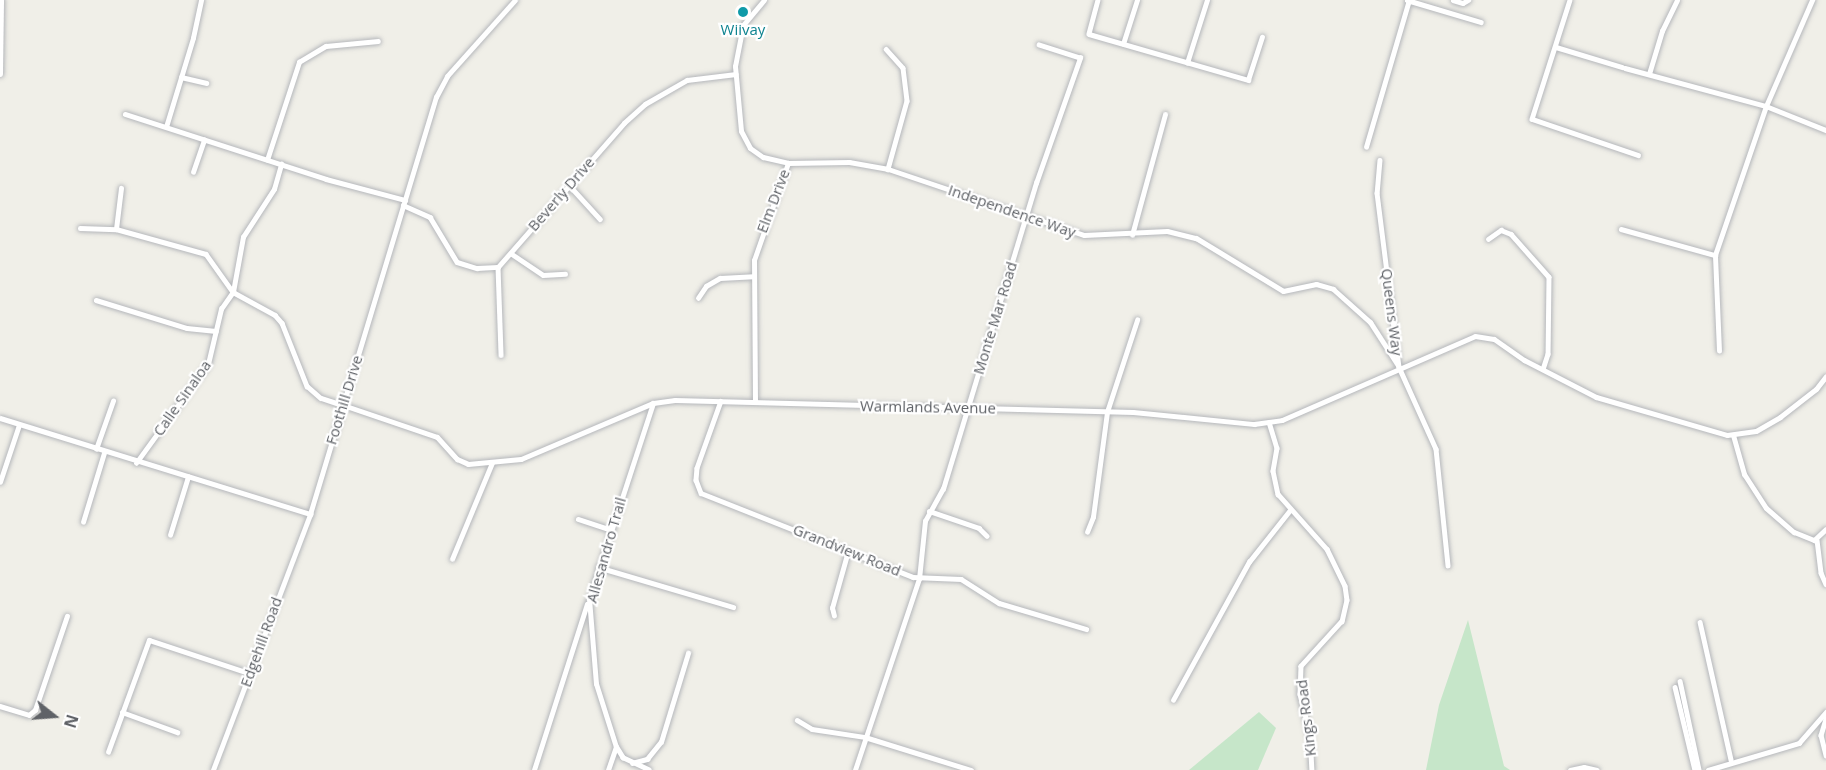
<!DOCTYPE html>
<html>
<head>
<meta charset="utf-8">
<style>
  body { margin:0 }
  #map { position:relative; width:1826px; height:770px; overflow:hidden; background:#f0efe8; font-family:"Open Sans",sans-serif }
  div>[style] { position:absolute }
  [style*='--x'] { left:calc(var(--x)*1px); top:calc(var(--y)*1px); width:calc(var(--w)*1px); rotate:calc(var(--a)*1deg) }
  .green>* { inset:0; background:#c6e6c9 }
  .roads { filter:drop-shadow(0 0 2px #b5b7bb) drop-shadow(0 0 2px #b5b7bb) }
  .minor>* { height:4.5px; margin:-2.25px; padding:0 2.25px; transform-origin:2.25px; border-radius:2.25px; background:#fff }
  .tertiary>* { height:5px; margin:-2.5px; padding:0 2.5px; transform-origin:2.5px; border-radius:2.5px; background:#fff }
  .secondary>* { height:6px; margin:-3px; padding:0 3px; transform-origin:3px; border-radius:3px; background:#fff }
  .dots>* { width:16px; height:16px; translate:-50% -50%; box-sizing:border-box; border:3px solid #fff; border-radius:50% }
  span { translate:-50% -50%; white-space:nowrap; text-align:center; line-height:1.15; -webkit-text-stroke:4.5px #fff; paint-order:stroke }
  .culture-label { font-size:15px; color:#0d838f }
  .street-label { font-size:15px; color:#5f6267 }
  .north { position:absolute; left:24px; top:686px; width:60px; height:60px; -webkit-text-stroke:4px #fff; paint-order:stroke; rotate:107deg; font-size:16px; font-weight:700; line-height:24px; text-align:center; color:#5f6267 }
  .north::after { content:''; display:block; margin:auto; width:21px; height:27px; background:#5f6267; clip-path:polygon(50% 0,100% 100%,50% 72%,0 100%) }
</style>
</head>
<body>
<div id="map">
  <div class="green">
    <i style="clip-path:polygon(1468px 620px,1504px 766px,1510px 770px,1426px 770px,1439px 705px)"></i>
    <i style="clip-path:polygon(1259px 712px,1276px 728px,1258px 770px,1189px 770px)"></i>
  </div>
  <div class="roads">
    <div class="minor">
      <i style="--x:1098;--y:0;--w:35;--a:105"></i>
      <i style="--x:1089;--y:34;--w:166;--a:16.1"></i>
      <i style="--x:1248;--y:80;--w:45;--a:-72"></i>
      <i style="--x:1407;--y:0;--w:77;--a:16.6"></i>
      <i style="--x:1453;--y:0;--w:10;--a:17"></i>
      <i style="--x:1463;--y:3;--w:6;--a:-31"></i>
      <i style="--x:1570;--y:0;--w:125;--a:107.7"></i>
      <i style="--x:1532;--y:119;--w:112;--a:18.8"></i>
      <i style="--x:1123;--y:44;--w:46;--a:-72.3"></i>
      <i style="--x:1556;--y:47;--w:69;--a:16.9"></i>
      <i style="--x:886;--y:49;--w:25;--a:48"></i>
      <i style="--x:903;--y:68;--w:33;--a:83"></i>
      <i style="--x:907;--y:101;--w:71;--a:105.6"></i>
      <i style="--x:1187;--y:63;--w:66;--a:-72.4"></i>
      <i style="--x:1625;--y:68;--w:146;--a:15.1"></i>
      <i style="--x:1766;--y:106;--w:65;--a:21.8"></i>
      <i style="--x:1649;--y:74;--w:45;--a:-73.2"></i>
      <i style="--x:1662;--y:31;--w:34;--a:-64"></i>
      <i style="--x:181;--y:77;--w:26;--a:13"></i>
      <i style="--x:125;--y:114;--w:211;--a:17.9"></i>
      <i style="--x:326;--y:179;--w:82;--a:14.9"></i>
      <i style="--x:166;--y:127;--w:93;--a:-73.1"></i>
      <i style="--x:193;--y:38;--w:39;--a:-78"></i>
      <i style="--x:1366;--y:147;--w:153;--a:-73.7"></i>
      <i style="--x:267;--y:160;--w:103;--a:-71.9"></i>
      <i style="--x:299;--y:62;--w:31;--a:-31"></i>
      <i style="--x:326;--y:46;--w:52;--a:-5.5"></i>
      <i style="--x:1380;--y:160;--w:33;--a:95"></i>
      <i style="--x:1377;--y:193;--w:175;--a:82.8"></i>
      <i style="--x:1399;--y:367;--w:90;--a:65.7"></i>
      <i style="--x:1436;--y:449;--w:117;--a:84.1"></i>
      <i style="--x:193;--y:172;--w:34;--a:-71"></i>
      <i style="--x:569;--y:185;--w:46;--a:47.6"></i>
      <i style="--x:403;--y:205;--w:30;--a:24"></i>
      <i style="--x:430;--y:217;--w:52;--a:59"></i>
      <i style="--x:457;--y:262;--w:21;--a:17"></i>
      <i style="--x:477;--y:268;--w:21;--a:-3"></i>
      <i style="--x:498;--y:267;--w:191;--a:-48.8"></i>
      <i style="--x:624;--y:123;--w:28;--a:-42"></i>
      <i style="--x:645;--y:104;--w:48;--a:-29.7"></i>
      <i style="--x:687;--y:80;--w:49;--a:-7"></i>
      <i style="--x:80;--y:228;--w:36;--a:2"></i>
      <i style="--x:116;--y:229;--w:93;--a:15.5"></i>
      <i style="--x:206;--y:254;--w:47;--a:54.6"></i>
      <i style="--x:233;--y:292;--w:48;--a:28.7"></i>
      <i style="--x:275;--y:315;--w:11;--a:49"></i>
      <i style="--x:282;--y:323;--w:68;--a:68.4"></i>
      <i style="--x:307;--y:386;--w:18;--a:41"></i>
      <i style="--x:321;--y:398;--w:23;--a:18"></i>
      <i style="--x:116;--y:229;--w:41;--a:-83"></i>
      <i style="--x:1621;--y:229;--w:98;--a:15.5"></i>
      <i style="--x:1132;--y:235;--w:125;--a:-74.7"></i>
      <i style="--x:1488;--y:239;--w:16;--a:-35"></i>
      <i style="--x:1501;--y:230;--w:11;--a:22"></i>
      <i style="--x:1511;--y:234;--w:57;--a:48.5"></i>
      <i style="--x:1549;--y:277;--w:77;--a:90.7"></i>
      <i style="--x:1548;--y:354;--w:16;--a:108"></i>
      <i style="--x:512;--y:254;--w:37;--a:34"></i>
      <i style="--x:543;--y:275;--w:22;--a:-3"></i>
      <i style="--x:498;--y:267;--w:88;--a:88"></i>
      <i style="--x:698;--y:298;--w:14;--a:-56"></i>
      <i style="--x:706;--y:286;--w:16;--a:-30"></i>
      <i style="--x:720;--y:278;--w:33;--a:-3"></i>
      <i style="--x:96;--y:300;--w:95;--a:17.1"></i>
      <i style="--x:187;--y:328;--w:29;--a:6"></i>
      <i style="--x:1719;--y:351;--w:96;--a:-92.4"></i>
      <i style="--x:1715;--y:255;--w:157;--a:-71.1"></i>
      <i style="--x:1766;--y:106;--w:116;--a:-66.5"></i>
      <i style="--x:721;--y:401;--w:71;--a:109.7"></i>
      <i style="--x:697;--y:468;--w:12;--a:95"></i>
      <i style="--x:696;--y:480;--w:14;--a:69"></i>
      <i style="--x:701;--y:493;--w:228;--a:21.6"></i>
      <i style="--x:913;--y:577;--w:48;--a:2.4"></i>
      <i style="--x:961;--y:579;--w:45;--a:32.3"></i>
      <i style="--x:999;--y:603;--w:91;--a:16.6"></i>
      <i style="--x:1269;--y:422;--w:27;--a:73"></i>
      <i style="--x:1277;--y:448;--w:23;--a:100"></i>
      <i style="--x:1273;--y:471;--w:24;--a:78"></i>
      <i style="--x:1278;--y:494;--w:74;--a:48.3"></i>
      <i style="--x:1327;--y:549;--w:41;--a:64.1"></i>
      <i style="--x:1345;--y:586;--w:14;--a:82"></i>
      <i style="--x:1347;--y:600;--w:22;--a:103"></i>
      <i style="--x:1342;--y:621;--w:61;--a:132.3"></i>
      <i style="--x:1301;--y:666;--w:28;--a:92"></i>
      <i style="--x:1300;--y:694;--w:41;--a:76"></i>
      <i style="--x:1310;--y:734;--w:36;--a:87"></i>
      <i style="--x:96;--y:449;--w:51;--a:-70.5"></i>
      <i style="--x:136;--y:463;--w:122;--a:-54"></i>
      <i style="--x:208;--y:364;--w:57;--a:-76.7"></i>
      <i style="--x:221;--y:309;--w:21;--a:-55"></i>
      <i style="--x:233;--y:292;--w:56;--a:-79.7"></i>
      <i style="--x:243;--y:237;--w:57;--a:-57.1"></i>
      <i style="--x:274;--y:189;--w:26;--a:-74"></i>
      <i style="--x:0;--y:482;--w:60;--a:-71.6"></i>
      <i style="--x:929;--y:511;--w:53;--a:18.8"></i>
      <i style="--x:979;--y:528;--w:11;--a:45"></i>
      <i style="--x:578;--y:519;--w:33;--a:18"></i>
      <i style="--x:83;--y:522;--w:72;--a:-73.1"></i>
      <i style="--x:1087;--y:532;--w:16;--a:-68"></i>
      <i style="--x:1093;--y:517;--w:106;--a:-82.4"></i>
      <i style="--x:1107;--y:412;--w:97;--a:-71.9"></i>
      <i style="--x:170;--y:535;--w:61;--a:-72.8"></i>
      <i style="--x:1817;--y:540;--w:33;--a:83"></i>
      <i style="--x:1821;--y:573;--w:12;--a:66"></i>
      <i style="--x:452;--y:559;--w:104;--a:-67.4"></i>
      <i style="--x:598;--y:567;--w:141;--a:16.5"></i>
      <i style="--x:834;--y:616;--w:8;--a:-104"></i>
      <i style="--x:832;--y:608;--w:59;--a:-74.3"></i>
      <i style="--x:1700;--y:622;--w:141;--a:77.3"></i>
      <i style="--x:1680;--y:681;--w:91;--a:77.9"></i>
      <i style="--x:1675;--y:687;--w:85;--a:76.5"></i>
      <i style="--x:1173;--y:700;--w:158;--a:-61.2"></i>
      <i style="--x:1249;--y:562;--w:66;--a:-51.7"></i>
      <i style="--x:0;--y:706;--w:30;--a:17"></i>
      <i style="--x:29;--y:715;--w:8;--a:-40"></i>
      <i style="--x:35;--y:710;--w:99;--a:-71.2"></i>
      <i style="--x:122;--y:712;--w:59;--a:20"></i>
      <i style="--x:1826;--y:719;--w:17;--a:107"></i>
      <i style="--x:1821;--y:735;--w:21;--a:76"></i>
      <i style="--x:797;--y:720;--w:17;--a:31"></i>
      <i style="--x:812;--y:729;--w:54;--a:8.6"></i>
      <i style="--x:865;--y:737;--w:111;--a:17.3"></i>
      <i style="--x:108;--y:752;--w:119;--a:-69.9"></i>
      <i style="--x:149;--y:640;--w:105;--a:18.3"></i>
      <i style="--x:632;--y:763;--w:16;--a:-15"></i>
      <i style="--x:647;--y:759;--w:22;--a:-51"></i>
      <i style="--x:661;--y:742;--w:93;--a:-73.1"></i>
      <i style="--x:213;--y:770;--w:274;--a:-69.2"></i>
      <i style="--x:534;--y:770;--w:174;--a:-72.3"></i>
      <i style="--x:608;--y:770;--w:24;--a:-71"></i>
      <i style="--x:649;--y:770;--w:29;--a:-155"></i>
      <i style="--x:623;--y:758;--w:13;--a:-122"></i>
      <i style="--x:616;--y:747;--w:66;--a:-107.6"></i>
      <i style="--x:596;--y:684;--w:85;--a:-94.7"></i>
      <i style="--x:589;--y:599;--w:206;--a:-71.9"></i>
      <i style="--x:855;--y:770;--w:201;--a:-71.5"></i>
      <i style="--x:919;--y:579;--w:58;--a:-84.1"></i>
      <i style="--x:925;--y:521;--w:37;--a:-61"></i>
      <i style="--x:943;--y:489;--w:320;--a:-73.1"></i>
      <i style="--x:1036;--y:183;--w:133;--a:-70.6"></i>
      <i style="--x:1080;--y:58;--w:43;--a:-162.4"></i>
      <i style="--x:1570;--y:770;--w:14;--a:-12"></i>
      <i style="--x:1584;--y:767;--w:13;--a:13"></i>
      <i style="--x:1708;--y:770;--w:95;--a:-16.5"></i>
      <i style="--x:1799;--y:743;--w:41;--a:-48.9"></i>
    </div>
    <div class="tertiary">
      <i style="--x:764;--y:0;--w:33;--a:130"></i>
      <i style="--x:743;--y:25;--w:42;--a:101"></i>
      <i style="--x:735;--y:66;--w:65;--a:84.7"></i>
      <i style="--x:741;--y:131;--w:19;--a:62"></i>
      <i style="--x:750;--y:148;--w:16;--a:35"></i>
      <i style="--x:763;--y:157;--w:26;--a:13"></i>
      <i style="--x:788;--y:163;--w:61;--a:-0.9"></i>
      <i style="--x:849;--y:162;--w:40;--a:10"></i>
      <i style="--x:888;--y:169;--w:207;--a:18.6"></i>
      <i style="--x:1084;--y:235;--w:83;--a:-2.8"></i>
      <i style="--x:1167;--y:231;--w:30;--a:14"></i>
      <i style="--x:1196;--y:238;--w:102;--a:31.3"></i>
      <i style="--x:1283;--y:291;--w:34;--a:-12"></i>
      <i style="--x:1316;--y:284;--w:18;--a:16"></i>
      <i style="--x:1333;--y:289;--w:50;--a:41.7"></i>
      <i style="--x:1370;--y:322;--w:54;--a:57.2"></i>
      <i style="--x:755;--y:402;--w:142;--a:-90.4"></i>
      <i style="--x:754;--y:260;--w:103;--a:-70.7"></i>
      <i style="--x:343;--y:405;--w:99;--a:18.8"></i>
      <i style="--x:437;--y:437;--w:30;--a:48"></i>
      <i style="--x:457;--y:459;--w:12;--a:24"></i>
      <i style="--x:468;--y:464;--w:53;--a:-5.4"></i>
      <i style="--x:521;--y:459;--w:143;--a:-23"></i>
      <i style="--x:653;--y:403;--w:22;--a:-8"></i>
      <i style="--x:675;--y:400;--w:458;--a:1.5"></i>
      <i style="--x:1133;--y:412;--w:122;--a:5.7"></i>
      <i style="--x:1254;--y:424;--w:28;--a:-8"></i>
      <i style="--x:1282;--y:420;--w:210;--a:-23.5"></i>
      <i style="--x:1475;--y:336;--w:19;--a:9"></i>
      <i style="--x:1494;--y:339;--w:37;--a:35"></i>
      <i style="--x:1524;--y:360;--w:81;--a:27.2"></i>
      <i style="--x:1596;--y:397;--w:136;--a:16.2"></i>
      <i style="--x:1727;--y:435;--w:29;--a:-8"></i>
      <i style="--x:1756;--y:431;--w:28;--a:-30"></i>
      <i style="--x:1780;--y:417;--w:46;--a:-37.9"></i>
      <i style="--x:1816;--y:389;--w:16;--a:-52"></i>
      <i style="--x:0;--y:418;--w:325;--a:17.2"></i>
      <i style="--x:310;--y:514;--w:436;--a:-73.2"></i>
      <i style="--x:436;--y:97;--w:24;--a:-62"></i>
      <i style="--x:447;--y:76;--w:102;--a:-48.2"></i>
      <i style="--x:1733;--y:435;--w:41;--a:74.2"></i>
      <i style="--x:1744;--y:474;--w:40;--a:57.1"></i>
      <i style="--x:1766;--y:508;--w:37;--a:41"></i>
      <i style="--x:1794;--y:532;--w:22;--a:22"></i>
      <i style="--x:1814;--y:540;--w:16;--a:-43"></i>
    </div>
    <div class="secondary">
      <i style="--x:0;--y:74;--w:74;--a:-89.2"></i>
    </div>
  </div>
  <div class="dots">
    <i style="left:743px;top:12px;background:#0f9aa8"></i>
  </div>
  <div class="culture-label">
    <span style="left:743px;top:30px">Wiivay</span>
  </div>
  <div class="street-label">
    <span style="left:561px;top:194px;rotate:-49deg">Beverly Drive</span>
    <span style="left:773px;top:201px;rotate:-69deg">Elm Drive</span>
    <span style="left:1012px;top:211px;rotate:19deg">Independence Way</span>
    <span style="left:1392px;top:312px;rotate:83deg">Queens Way</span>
    <span style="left:995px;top:318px;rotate:-73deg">Monte Mar Road</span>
    <span style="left:182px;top:398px;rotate:-55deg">Calle Sinaloa</span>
    <span style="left:344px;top:400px;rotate:-73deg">Foothill Drive</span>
    <span style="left:928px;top:407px;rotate:1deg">Warmlands Avenue</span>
    <span style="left:606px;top:550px;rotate:-74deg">Allesandro Trail</span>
    <span style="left:847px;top:550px;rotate:22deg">Grandview Road</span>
    <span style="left:261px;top:642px;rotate:-70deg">Edgehill Road</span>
    <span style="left:1306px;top:718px;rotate:-97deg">Kings Road</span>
  </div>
  <div class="north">N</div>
</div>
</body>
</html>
